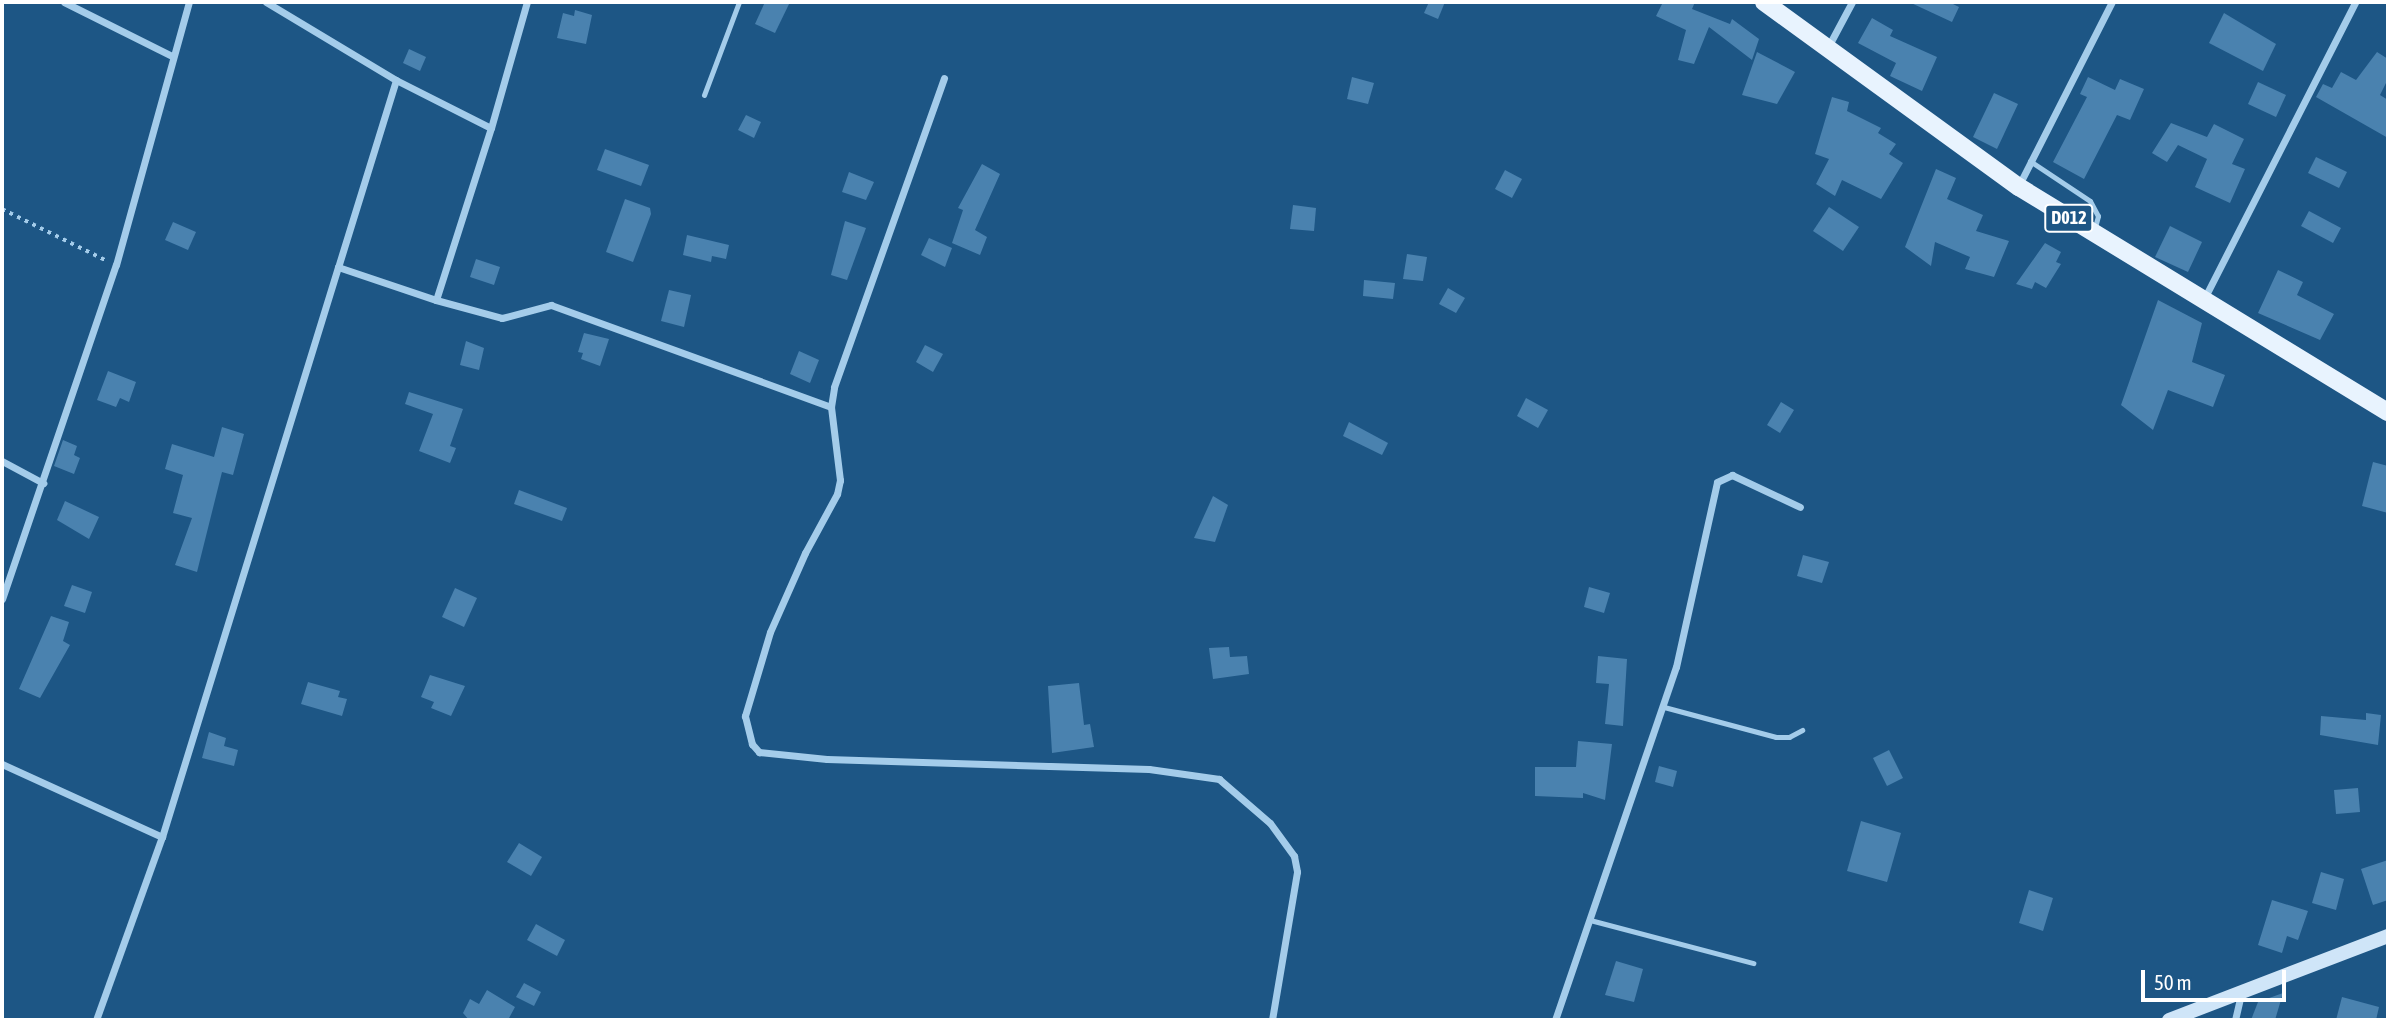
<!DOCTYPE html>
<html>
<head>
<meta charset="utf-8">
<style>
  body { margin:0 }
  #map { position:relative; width:2390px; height:1022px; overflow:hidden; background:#1d5685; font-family:"Asap Condensed",sans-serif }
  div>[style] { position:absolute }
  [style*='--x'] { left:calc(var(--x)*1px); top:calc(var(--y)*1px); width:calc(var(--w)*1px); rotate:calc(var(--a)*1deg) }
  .building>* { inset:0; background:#4a82af }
  .path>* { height:3.5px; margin-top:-1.75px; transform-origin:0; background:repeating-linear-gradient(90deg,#a4ccea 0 3.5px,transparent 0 8.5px) }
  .lane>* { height:5px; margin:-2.5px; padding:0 2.5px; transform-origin:2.5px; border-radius:2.5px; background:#a4ccea }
  .street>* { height:7px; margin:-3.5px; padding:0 3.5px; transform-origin:3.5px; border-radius:3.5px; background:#a4ccea }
  .secondary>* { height:14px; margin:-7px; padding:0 7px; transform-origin:7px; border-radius:7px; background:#cfe5f8 }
  .primary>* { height:18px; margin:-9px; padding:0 9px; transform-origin:9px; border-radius:9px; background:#e8f3fe }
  span { translate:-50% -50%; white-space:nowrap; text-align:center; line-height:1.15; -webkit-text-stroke:5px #1d5685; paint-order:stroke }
  .shield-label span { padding:2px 5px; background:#1d5685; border:2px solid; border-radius:5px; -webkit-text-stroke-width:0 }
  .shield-label { font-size:18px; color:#fff; font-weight:700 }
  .frame { position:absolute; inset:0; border:4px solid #fff; pointer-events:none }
  .scale { position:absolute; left:2141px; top:970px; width:145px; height:32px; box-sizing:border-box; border:4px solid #fff; border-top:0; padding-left:9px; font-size:21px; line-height:24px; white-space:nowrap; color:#fff; -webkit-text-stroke:5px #1d5685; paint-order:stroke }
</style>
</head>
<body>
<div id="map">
  <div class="building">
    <i style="clip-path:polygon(765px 2px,790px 2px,775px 33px,755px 24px)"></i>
    <i style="clip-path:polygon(1429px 2px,1445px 2px,1438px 19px,1424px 13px)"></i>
    <i style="clip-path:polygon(1663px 2px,1695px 2px,1692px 9px,1730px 24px,1732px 19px,1759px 39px,1752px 60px,1709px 27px,1694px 64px,1678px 60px,1686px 30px,1656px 16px)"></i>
    <i style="clip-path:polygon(1909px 2px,1949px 2px,1959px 7px,1952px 22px)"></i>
    <i style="clip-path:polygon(575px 10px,592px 15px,586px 44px,557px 38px,563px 13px,574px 16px)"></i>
    <i style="clip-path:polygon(2224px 13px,2276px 44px,2263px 71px,2209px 43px)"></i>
    <i style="clip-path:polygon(1872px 18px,1893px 30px,1890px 36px,1937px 57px,1922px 91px,1890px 76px,1896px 63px,1858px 43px)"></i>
    <i style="clip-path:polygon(409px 49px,426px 57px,420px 71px,403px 63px)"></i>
    <i style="clip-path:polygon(1757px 52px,1795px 72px,1777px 104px,1742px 95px)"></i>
    <i style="clip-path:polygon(2377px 52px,2388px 59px,2388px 79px,2380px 95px,2388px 100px,2388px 138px,2316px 97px,2323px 84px,2332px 88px,2341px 72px,2356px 80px)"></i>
    <i style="clip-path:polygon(1352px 77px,1374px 83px,1368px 104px,1347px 99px)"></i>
    <i style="clip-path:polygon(2088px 77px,2115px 90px,2120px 79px,2144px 89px,2130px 120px,2117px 115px,2084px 179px,2053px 162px,2087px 97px,2080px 94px)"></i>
    <i style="clip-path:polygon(2258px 82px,2286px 95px,2276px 117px,2248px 104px)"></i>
    <i style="clip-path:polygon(1994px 93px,2018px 104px,1997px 149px,1973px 137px)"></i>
    <i style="clip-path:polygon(1832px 97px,1849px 102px,1847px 111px,1881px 128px,1878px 133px,1896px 144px,1889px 154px,1903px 163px,1881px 199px,1842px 180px,1835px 196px,1816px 184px,1829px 159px,1815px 154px)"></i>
    <i style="clip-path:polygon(746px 115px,761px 122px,754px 138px,738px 130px)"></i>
    <i style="clip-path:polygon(2171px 123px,2207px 137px,2214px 124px,2244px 139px,2232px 164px,2245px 169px,2230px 203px,2195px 187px,2207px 159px,2178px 145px,2167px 162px,2152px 153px)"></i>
    <i style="clip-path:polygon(605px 149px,649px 165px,641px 186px,597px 170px)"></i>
    <i style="clip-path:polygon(2316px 157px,2347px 172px,2339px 188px,2308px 173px)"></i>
    <i style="clip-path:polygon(982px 164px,1000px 174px,975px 230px,987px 237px,980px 255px,952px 243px,963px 210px,958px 208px)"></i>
    <i style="clip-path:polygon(1936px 169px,1956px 178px,1947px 199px,1983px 215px,1976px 231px,2009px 241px,1994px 277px,1965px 269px,1970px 257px,1935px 242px,1931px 266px,1905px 247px)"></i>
    <i style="clip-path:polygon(1505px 170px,1522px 179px,1512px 198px,1495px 189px)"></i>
    <i style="clip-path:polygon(849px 172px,874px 182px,866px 200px,842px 192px)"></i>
    <i style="clip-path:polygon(625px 199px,650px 208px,651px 214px,633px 262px,606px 252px)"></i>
    <i style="clip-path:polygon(1293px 205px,1316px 208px,1314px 231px,1290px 229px)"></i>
    <i style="clip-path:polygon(1829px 207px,1859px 227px,1843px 251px,1813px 231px)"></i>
    <i style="clip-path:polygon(2309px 211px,2341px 228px,2333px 243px,2301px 226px)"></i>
    <i style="clip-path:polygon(845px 221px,866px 228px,847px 280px,831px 275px)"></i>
    <i style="clip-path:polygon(173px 222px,196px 232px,188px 250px,165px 240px)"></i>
    <i style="clip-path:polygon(2170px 226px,2202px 242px,2188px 272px,2155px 257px)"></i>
    <i style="clip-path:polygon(687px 235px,729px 245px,726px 259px,712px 256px,711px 262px,683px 255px)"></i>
    <i style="clip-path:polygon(929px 238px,952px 248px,945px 267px,921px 255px)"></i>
    <i style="clip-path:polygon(2045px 243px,2061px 252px,2056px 262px,2061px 264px,2046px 288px,2035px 282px,2032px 289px,2016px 284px)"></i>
    <i style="clip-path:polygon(1407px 254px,1427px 257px,1423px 281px,1403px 279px)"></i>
    <i style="clip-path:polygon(476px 259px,500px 267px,494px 285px,470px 277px)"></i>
    <i style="clip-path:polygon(2278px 270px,2303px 282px,2297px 295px,2334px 314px,2320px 340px,2258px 313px)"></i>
    <i style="clip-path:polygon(1364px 280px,1395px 283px,1393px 299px,1363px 296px)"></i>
    <i style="clip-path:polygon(1448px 288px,1465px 298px,1456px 313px,1439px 304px)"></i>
    <i style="clip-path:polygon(669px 290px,691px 295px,684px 327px,661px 321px)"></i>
    <i style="clip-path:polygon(2158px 300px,2202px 323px,2192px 362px,2225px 375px,2213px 407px,2168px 390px,2153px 430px,2121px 405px)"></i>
    <i style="clip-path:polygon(584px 333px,609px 339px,600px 366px,581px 359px,583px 353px,578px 352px)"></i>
    <i style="clip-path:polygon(466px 341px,484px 348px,479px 370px,460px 365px)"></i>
    <i style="clip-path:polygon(925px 345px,943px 354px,933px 372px,916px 362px)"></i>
    <i style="clip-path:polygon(799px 351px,819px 360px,810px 383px,790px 374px)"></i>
    <i style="clip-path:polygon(108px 371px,136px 382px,129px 402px,120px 398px,116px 407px,97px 400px)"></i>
    <i style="clip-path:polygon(409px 392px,463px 409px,450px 446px,456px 448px,450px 463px,419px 451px,433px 414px,405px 404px)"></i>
    <i style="clip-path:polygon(1526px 398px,1548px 410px,1538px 428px,1517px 416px)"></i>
    <i style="clip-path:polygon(1781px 402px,1794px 410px,1780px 433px,1767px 425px)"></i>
    <i style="clip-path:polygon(1349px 422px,1388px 443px,1382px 455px,1343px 436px)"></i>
    <i style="clip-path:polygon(222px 427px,244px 434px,233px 475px,222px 472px,197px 572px,175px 565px,192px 518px,173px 513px,183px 475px,165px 469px,172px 444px,214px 457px)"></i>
    <i style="clip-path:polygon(63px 440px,77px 446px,74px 455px,80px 458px,74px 474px,54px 466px)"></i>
    <i style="clip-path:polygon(2373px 462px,2388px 466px,2388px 513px,2362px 506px)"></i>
    <i style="clip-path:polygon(519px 490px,567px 508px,562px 521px,514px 504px)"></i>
    <i style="clip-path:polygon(1213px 496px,1228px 505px,1215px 542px,1194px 538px)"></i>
    <i style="clip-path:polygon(65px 501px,99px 517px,89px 539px,57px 520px)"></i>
    <i style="clip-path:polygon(1803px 555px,1829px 562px,1822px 583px,1797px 576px)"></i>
    <i style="clip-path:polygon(72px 585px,92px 592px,85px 613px,64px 606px)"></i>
    <i style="clip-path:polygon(1589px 587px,1610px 593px,1604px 613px,1584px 607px)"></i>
    <i style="clip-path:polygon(455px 588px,477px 598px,464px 627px,442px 617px)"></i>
    <i style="clip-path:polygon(51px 616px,69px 622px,63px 641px,70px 645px,40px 698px,19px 689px)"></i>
    <i style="clip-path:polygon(1229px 647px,1230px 657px,1247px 656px,1249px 674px,1213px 679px,1209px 648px)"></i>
    <i style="clip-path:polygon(1598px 656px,1627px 659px,1623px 726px,1605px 724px,1609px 684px,1596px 683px)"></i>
    <i style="clip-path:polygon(430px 675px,465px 686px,451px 716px,431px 708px,434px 702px,421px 697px)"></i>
    <i style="clip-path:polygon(308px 682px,340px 691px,338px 697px,347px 699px,342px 716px,301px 704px)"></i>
    <i style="clip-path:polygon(1079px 683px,1084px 725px,1090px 724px,1094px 747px,1052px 753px,1048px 686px)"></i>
    <i style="clip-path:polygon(2366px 713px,2381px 715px,2378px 745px,2320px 735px,2321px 716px,2366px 720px)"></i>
    <i style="clip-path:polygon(209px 732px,226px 738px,224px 746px,238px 750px,234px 766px,202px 758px)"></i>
    <i style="clip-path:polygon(1578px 741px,1612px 744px,1605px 800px,1583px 793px,1583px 798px,1535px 796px,1535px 767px,1576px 767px)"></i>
    <i style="clip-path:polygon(1889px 750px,1903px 778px,1887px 786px,1873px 758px)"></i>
    <i style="clip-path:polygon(1659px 766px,1677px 771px,1673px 787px,1655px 782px)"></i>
    <i style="clip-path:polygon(2358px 788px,2360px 812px,2336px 814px,2334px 790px)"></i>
    <i style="clip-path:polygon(1861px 821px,1901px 833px,1887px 882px,1847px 871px)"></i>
    <i style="clip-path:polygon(519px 843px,542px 857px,531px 876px,507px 862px)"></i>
    <i style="clip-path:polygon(2388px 860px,2388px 900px,2373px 905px,2361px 869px)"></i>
    <i style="clip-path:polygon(2321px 872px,2344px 879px,2336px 910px,2312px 903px)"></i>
    <i style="clip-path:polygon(2029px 890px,2053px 898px,2043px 931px,2019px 923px)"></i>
    <i style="clip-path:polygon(2272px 900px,2308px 911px,2298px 940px,2287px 936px,2282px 953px,2258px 945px)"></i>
    <i style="clip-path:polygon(536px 924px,565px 940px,557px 956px,527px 940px)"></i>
    <i style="clip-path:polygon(1616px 961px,1643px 969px,1634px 1002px,1605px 995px)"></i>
    <i style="clip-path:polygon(524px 983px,541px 992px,534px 1006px,516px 997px)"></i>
    <i style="clip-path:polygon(487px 990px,515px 1007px,508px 1020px,469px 1020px,463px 1013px,470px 999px,479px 1004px)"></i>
    <i style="clip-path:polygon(2283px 993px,2275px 1020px,2251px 1020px,2258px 1002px)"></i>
    <i style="clip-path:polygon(2342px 997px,2379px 1007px,2376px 1020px,2336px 1020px)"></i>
  </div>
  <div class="path">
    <i style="--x:2;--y:209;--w:115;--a:26.3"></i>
  </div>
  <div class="lane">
    <i style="--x:704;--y:95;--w:99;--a:-69.4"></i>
    <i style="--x:2030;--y:161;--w:72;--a:33.7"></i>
    <i style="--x:2090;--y:201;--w:17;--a:62"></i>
    <i style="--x:2098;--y:216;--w:11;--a:105"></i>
    <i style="--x:1664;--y:707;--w:116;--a:15"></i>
    <i style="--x:1776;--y:737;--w:13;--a:0"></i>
    <i style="--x:1789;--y:737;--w:15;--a:-28"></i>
    <i style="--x:1590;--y:920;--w:169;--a:14.8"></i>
  </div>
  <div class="street">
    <i style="--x:64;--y:2;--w:121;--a:26.6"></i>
    <i style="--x:266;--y:2;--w:152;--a:31"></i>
    <i style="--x:396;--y:80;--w:106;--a:26.8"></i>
    <i style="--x:491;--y:128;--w:131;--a:-74.1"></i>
    <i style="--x:1828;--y:47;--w:51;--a:-61.9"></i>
    <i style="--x:396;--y:80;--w:196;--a:107.2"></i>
    <i style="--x:338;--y:267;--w:103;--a:18.6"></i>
    <i style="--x:436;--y:300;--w:181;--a:-72.3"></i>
    <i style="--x:2019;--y:185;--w:205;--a:-63.1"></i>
    <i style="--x:2205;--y:297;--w:331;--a:-63"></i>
    <i style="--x:436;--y:300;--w:68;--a:15.3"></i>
    <i style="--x:502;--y:318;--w:51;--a:-14.9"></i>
    <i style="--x:551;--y:305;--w:298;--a:20"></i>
    <i style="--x:831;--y:407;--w:20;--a:-81"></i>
    <i style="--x:834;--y:387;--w:328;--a:-70.4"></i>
    <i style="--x:831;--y:407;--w:74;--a:83"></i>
    <i style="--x:840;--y:480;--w:14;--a:102"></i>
    <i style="--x:837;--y:494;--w:67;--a:118.5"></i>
    <i style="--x:805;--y:553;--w:86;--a:113.9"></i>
    <i style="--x:770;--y:632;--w:88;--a:106.6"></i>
    <i style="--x:745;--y:716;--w:29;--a:76"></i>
    <i style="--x:752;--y:744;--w:11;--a:49"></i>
    <i style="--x:759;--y:752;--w:68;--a:5.9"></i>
    <i style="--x:827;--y:759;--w:322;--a:1.8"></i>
    <i style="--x:1149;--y:769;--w:71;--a:8.1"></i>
    <i style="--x:1219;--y:779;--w:67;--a:40.8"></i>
    <i style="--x:1270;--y:823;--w:41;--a:54"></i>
    <i style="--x:1294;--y:856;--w:16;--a:79"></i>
    <i style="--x:1297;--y:872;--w:150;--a:99.6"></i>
    <i style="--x:2;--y:461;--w:47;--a:28.2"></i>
    <i style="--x:2;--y:599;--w:353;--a:-71.2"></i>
    <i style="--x:116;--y:265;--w:273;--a:-74.5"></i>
    <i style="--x:2;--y:764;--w:176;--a:24.5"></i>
    <i style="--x:96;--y:1020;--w:195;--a:-70.2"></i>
    <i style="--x:162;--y:837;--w:597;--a:-72.84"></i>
    <i style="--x:1555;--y:1020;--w:373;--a:-71.1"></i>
    <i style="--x:1676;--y:667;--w:189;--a:-77.5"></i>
    <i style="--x:1717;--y:482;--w:17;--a:-25"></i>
    <i style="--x:1732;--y:475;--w:75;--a:25.2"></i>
    <i style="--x:2235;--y:1020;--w:26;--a:-77"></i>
  </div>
  <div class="secondary">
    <i style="--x:2169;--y:1020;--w:235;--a:-21"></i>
  </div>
  <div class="primary">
    <i style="--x:1764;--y:2;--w:315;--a:36"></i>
    <i style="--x:2019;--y:187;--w:432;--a:31.4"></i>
  </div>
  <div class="shield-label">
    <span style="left:2069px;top:218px">D012</span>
  </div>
  <div class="frame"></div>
  <div class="scale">50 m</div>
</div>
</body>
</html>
